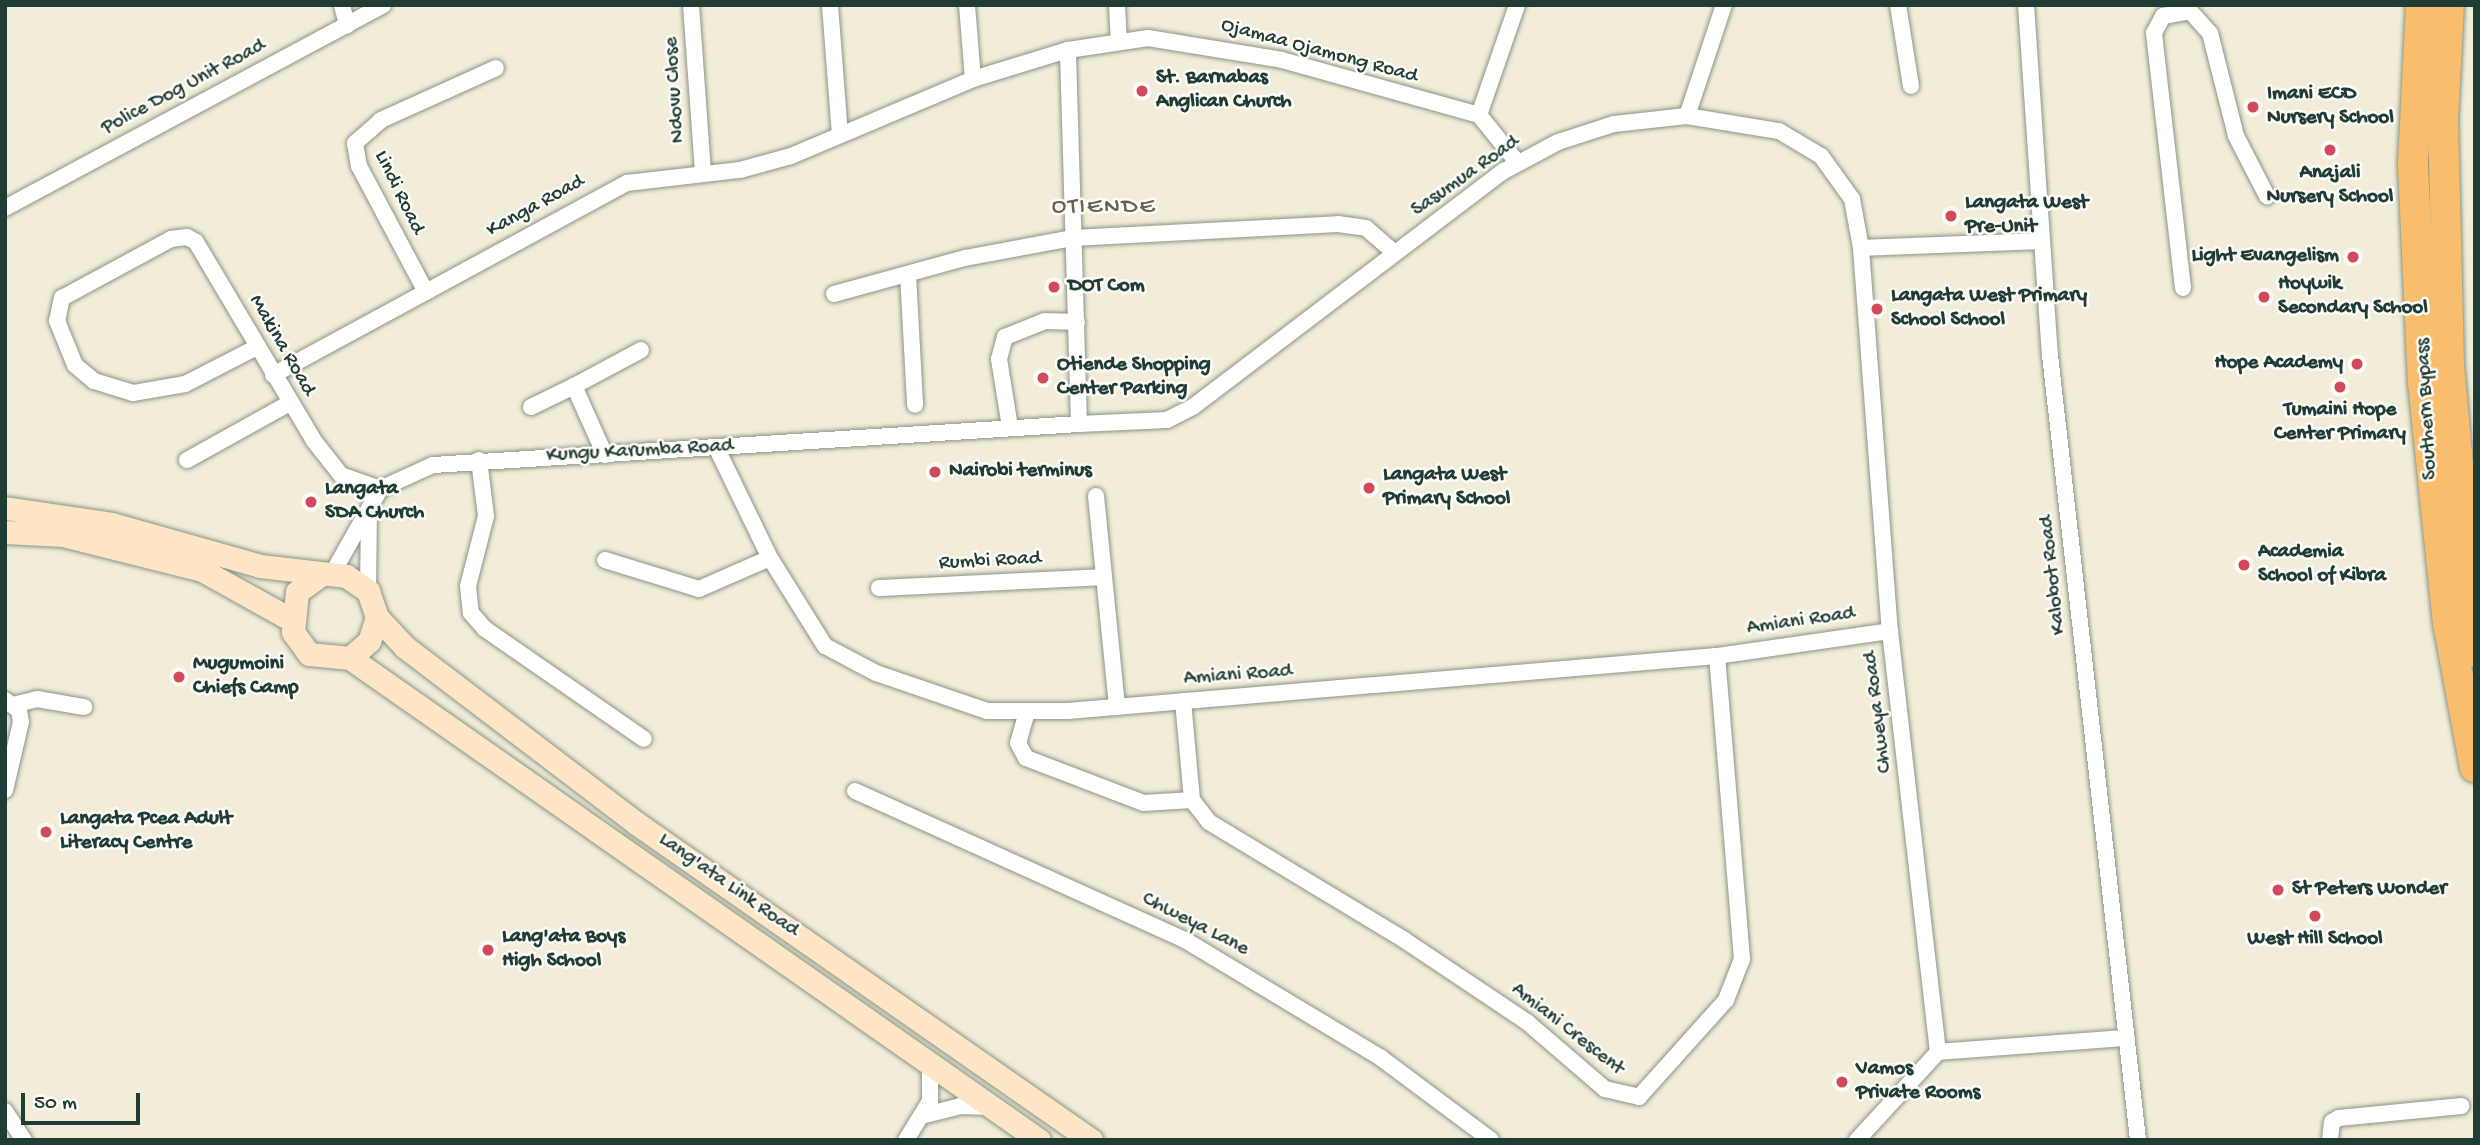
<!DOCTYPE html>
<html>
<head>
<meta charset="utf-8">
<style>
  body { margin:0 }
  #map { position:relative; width:2480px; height:1145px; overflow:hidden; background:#f2edd8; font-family:"Gochi Hand",sans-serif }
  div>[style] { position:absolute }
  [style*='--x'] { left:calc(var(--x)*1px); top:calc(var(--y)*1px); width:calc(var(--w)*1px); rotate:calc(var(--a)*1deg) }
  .roads { filter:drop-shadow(0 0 2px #889586) drop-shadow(0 0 2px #889586) }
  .street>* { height:16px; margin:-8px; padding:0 8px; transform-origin:8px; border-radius:8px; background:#fff }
  .secondary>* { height:23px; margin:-11.5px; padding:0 11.5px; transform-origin:11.5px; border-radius:11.5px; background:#fde5c5 }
  .highway>* { height:30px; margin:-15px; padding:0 15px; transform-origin:15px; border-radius:15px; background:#f9be6d }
  .dots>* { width:19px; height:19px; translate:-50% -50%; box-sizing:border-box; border:4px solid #fdfcf7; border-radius:50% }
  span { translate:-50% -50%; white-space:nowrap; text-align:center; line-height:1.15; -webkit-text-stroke:5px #fdfcf7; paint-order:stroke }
  .street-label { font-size:21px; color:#1f3d34 }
  .poi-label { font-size:21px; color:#1f3d34; font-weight:700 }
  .left { translate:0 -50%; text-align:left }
  .right { translate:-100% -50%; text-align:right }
  .quarter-label { font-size:24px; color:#6b6057; letter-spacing:2px }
  .frame { position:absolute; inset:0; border:7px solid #1f3d34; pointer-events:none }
  .scale { position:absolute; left:21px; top:1093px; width:119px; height:32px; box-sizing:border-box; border:4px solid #1f3d34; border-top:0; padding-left:9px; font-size:21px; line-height:24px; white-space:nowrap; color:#1f3d34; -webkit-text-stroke:5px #fdfcf7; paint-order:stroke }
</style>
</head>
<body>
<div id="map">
  <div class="roads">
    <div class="street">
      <i style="--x:342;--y:5;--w:21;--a:76"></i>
      <i style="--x:691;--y:5;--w:166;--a:85.9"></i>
      <i style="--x:830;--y:5;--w:129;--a:85.6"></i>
      <i style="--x:967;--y:5;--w:74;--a:85.4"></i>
      <i style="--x:1117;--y:5;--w:33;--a:87"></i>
      <i style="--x:1898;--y:5;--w:82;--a:80.9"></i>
      <i style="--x:2026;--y:5;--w:351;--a:86.1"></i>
      <i style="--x:2050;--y:355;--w:790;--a:83.6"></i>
      <i style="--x:1479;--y:115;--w:116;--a:-70.9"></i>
      <i style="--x:1687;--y:116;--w:117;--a:-71.6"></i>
      <i style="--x:5;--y:208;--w:429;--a:-28.2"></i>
      <i style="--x:1861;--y:248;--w:179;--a:-2.2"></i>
      <i style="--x:908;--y:274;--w:131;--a:86.9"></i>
      <i style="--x:2183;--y:288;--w:257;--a:-96.5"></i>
      <i style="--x:2154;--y:33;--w:19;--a:-62"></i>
      <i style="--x:2163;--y:16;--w:27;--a:-10"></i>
      <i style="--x:2190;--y:11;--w:30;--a:48"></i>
      <i style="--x:2210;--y:33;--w:106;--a:75.8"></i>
      <i style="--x:2236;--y:136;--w:68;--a:62.7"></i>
      <i style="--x:426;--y:292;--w:143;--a:-118"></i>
      <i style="--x:359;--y:166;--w:23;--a:-100"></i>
      <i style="--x:355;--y:143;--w:35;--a:-41"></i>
      <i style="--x:381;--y:120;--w:126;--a:-24.3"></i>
      <i style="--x:834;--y:294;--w:136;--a:-15.4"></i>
      <i style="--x:965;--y:258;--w:110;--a:-10.5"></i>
      <i style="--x:1073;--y:238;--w:265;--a:-3"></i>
      <i style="--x:1338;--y:224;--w:28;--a:8"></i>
      <i style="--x:1366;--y:228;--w:37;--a:41"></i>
      <i style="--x:257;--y:347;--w:81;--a:152.8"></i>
      <i style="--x:185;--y:384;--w:53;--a:170.2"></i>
      <i style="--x:133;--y:393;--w:41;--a:-162.9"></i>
      <i style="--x:94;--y:381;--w:25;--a:-140"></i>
      <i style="--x:75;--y:365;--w:48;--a:-112.2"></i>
      <i style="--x:57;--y:321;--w:24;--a:-78"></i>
      <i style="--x:62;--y:298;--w:124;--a:-28.4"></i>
      <i style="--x:171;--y:239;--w:16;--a:-7"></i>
      <i style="--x:187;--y:237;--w:10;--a:29"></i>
      <i style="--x:196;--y:242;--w:231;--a:59.3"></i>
      <i style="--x:314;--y:441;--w:43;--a:51.5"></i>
      <i style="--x:341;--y:475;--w:41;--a:19.7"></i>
      <i style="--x:273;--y:375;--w:403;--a:-28.5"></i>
      <i style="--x:627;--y:183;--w:114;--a:-6.6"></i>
      <i style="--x:740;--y:170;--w:53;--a:-15.4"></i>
      <i style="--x:791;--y:156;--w:198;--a:-22.9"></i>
      <i style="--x:973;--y:79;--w:99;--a:-17"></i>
      <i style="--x:531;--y:407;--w:48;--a:-26"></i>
      <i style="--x:1079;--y:424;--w:88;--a:-2.6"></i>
      <i style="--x:1167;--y:420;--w:30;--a:-27"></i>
      <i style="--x:1194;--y:406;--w:389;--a:-37.2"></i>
      <i style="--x:1504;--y:171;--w:61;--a:-28.2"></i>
      <i style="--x:1558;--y:142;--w:59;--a:-17.8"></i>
      <i style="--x:1614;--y:124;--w:73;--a:-6.3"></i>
      <i style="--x:1687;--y:116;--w:93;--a:9.3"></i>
      <i style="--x:1779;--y:131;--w:49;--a:30.8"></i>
      <i style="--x:1821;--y:156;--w:53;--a:54.2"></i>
      <i style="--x:1852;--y:199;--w:50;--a:79.6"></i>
      <i style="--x:1861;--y:248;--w:384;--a:85.7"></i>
      <i style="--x:1890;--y:631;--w:424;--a:83.5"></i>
      <i style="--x:1938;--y:1052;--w:120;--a:132.6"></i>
      <i style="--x:1010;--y:427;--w:69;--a:-99.2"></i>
      <i style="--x:999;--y:359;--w:23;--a:-75"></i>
      <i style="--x:1005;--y:337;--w:43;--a:-21.8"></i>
      <i style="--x:1045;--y:321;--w:32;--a:2"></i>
      <i style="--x:717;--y:449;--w:121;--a:64.1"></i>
      <i style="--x:770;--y:558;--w:104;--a:58"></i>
      <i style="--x:825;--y:646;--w:58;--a:27.9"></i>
      <i style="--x:876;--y:673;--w:117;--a:18.9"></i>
      <i style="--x:987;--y:711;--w:81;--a:0"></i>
      <i style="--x:1068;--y:711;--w:651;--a:-4.84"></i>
      <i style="--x:1717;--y:656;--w:175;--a:-8.2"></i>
      <i style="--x:605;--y:455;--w:76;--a:-114.2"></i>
      <i style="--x:574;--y:386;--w:76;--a:-28.2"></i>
      <i style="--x:187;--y:460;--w:115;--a:-29"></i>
      <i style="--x:479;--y:460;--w:56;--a:82.9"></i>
      <i style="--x:486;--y:516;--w:72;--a:104.4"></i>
      <i style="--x:468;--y:586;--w:27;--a:84"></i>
      <i style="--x:471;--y:613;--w:21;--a:49"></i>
      <i style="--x:485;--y:629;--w:193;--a:34.7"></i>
      <i style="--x:1096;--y:496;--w:212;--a:84.3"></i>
      <i style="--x:605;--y:560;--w:98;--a:17.1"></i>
      <i style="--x:699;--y:589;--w:77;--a:-23.6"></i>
      <i style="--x:332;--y:574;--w:98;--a:-60.5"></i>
      <i style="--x:380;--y:489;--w:58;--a:-24.4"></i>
      <i style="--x:433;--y:465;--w:647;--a:-3.63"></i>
      <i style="--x:1079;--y:424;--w:374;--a:-91.7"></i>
      <i style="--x:1068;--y:50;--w:81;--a:-8.5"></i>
      <i style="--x:1148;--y:38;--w:136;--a:9.3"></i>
      <i style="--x:1282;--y:60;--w:205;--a:15.6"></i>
      <i style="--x:1479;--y:115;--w:60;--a:51"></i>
      <i style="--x:879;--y:588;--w:223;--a:-2.8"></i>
      <i style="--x:368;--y:591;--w:82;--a:-89.3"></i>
      <i style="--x:5;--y:700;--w:17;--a:36"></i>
      <i style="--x:19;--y:710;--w:12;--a:81"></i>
      <i style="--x:21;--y:722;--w:70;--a:103.2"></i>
      <i style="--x:1183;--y:701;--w:99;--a:84.8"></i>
      <i style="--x:1192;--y:800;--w:28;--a:52"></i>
      <i style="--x:1209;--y:822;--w:227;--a:31.1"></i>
      <i style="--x:1403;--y:939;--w:149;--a:33.8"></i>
      <i style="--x:1527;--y:1022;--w:103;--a:40.7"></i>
      <i style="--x:1605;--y:1089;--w:35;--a:13"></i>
      <i style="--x:1639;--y:1097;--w:130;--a:-48.1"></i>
      <i style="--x:1726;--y:1000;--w:44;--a:-68.7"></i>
      <i style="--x:1742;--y:959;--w:304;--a:-94.7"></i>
      <i style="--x:13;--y:705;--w:25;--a:-14"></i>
      <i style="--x:37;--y:699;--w:48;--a:9.7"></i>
      <i style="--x:1027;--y:712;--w:32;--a:106"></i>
      <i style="--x:1018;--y:743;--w:17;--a:62"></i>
      <i style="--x:1026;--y:758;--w:126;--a:20.9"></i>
      <i style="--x:1144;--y:803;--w:48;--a:-3.6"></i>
      <i style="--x:855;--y:791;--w:362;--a:24.3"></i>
      <i style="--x:1185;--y:940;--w:229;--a:31"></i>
      <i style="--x:1381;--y:1058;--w:137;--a:36.7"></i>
      <i style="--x:1938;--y:1052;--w:189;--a:-4.3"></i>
      <i style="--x:5;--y:1111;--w:35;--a:57"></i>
      <i style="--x:925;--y:1115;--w:36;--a:-14"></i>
      <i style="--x:960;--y:1106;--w:31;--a:2"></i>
      <i style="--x:906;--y:1140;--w:46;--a:-58.4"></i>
      <i style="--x:930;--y:1101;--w:38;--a:-90"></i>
      <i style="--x:2330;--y:1140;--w:18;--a:-84"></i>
      <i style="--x:2332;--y:1122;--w:8;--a:-30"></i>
      <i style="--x:2339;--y:1118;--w:123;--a:-5.6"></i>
    </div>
    <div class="secondary">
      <i style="--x:5;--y:508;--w:108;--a:8.5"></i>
      <i style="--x:112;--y:524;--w:154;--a:15.8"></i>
      <i style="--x:260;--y:566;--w:87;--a:6.6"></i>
      <i style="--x:346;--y:576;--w:27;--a:34"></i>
      <i style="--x:368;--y:591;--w:28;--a:71"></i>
      <i style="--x:377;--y:617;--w:25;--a:108"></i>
      <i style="--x:369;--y:641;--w:25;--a:138"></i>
      <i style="--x:350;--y:658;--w:41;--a:-174.4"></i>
      <i style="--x:309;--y:654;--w:27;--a:-126"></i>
      <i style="--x:293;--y:632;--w:40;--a:-84.3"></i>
      <i style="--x:297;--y:592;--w:27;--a:-36"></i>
      <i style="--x:5;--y:532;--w:58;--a:3"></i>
      <i style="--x:63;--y:535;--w:143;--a:14.1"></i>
      <i style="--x:202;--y:570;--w:101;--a:29.1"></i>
      <i style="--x:377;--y:617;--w:41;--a:47"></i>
      <i style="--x:405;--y:647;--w:290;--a:37.3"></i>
      <i style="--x:636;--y:823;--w:555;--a:34.87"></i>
      <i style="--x:350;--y:658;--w:841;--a:34.98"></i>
    </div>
    <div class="highway">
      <i style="--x:2421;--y:5;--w:159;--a:92.9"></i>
      <i style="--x:2413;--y:164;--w:218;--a:87.4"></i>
      <i style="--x:2423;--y:382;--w:242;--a:84.1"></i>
      <i style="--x:2448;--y:623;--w:147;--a:79.4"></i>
      <i style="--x:2449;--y:5;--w:114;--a:93"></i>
      <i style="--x:2443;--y:119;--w:246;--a:88.6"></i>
      <i style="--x:2449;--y:365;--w:288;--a:84.8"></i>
    </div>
  </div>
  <div class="dots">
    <i style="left:1142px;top:91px;background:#d1495b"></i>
    <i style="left:2253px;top:107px;background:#d1495b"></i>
    <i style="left:2330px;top:150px;background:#d1495b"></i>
    <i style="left:1951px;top:216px;background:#d1495b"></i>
    <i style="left:2353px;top:257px;background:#d1495b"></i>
    <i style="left:1054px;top:287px;background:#d1495b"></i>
    <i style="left:2264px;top:297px;background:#d1495b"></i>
    <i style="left:1877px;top:309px;background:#d1495b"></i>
    <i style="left:2357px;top:364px;background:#d1495b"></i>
    <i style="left:1043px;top:378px;background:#d1495b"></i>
    <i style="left:2340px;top:387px;background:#d1495b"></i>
    <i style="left:935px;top:472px;background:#d1495b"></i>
    <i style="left:1369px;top:488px;background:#d1495b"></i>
    <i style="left:311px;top:502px;background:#d1495b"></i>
    <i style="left:2244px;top:565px;background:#d1495b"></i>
    <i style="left:179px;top:677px;background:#d1495b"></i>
    <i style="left:46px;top:832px;background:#d1495b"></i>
    <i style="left:2278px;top:890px;background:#d1495b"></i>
    <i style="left:2315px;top:916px;background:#d1495b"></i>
    <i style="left:488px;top:950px;background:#d1495b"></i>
    <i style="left:1842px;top:1082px;background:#d1495b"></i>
  </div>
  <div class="street-label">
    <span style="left:1319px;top:52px;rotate:15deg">Ojamaa Ojamong Road</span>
    <span style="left:184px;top:88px;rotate:-28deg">Police Dog Unit Road</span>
    <span style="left:676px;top:90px;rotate:-94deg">Ndovu Close</span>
    <span style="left:1466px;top:177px;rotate:-35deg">Sasumua Road</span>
    <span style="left:398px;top:193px;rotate:64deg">Lindi Road</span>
    <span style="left:536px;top:207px;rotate:-29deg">Kanga Road</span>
    <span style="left:281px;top:346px;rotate:60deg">Makina Road</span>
    <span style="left:2428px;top:409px;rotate:-93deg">Southern Bypass</span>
    <span style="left:640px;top:452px;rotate:-3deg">Kungu Karumba Road</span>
    <span style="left:990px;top:562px;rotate:-3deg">Rumbi Road</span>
    <span style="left:2054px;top:575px;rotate:-96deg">Kalobot Road</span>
    <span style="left:1801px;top:622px;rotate:-8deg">Amiani Road</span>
    <span style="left:1238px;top:676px;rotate:-4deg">Amiani Road</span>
    <span style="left:1879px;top:712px;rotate:-97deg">Chweya Road</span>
    <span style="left:728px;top:886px;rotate:35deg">Lang'ata Link Road</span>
    <span style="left:1195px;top:925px;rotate:27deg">Chweya Lane</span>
    <span style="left:1567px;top:1030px;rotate:38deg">Amiani Crescent</span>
  </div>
  <div class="poi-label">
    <span class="left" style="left:1156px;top:91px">St. Barnabas<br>Anglican Church</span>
    <span class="left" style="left:2267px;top:107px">Imani ECD<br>Nursery School</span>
    <span style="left:2330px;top:186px">Anajali<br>Nursery School</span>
    <span class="left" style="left:1965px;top:216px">Langata West<br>Pre-Unit</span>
    <span class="right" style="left:2339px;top:257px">Light Evangelism</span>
    <span class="left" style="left:2278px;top:297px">Hoywik<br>Secondary School</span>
    <span class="left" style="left:1068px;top:287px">DOT Com</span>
    <span class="left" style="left:1891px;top:309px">Langata West Primary<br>School School</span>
    <span class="right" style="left:2343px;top:364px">Hope Academy</span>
    <span class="left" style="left:1057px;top:378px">Otiende Shopping<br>Center Parking</span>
    <span style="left:2340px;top:423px">Tumaini Hope<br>Center Primary</span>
    <span class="left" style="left:949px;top:472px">Nairobi terminus</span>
    <span class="left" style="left:1383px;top:488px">Langata West<br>Primary School</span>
    <span class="left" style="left:325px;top:502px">Langata<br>SDA Church</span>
    <span class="left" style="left:2258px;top:565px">Academia<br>School of Kibra</span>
    <span class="left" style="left:193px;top:677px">Mugumoini<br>Chiefs Camp</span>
    <span class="left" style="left:60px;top:832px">Langata Pcea Adult<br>Literacy Centre</span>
    <span class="left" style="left:2292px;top:890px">St Peters Wonder</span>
    <span class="left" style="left:502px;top:950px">Lang'ata Boys<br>High School</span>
    <span style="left:2315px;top:940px">West Hill School</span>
    <span class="left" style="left:1856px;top:1082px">Vamos<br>Private Rooms</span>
  </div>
  <div class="quarter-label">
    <span style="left:1104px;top:208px">OTIENDE</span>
  </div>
  <div class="frame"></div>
  <div class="scale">50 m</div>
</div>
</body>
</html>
